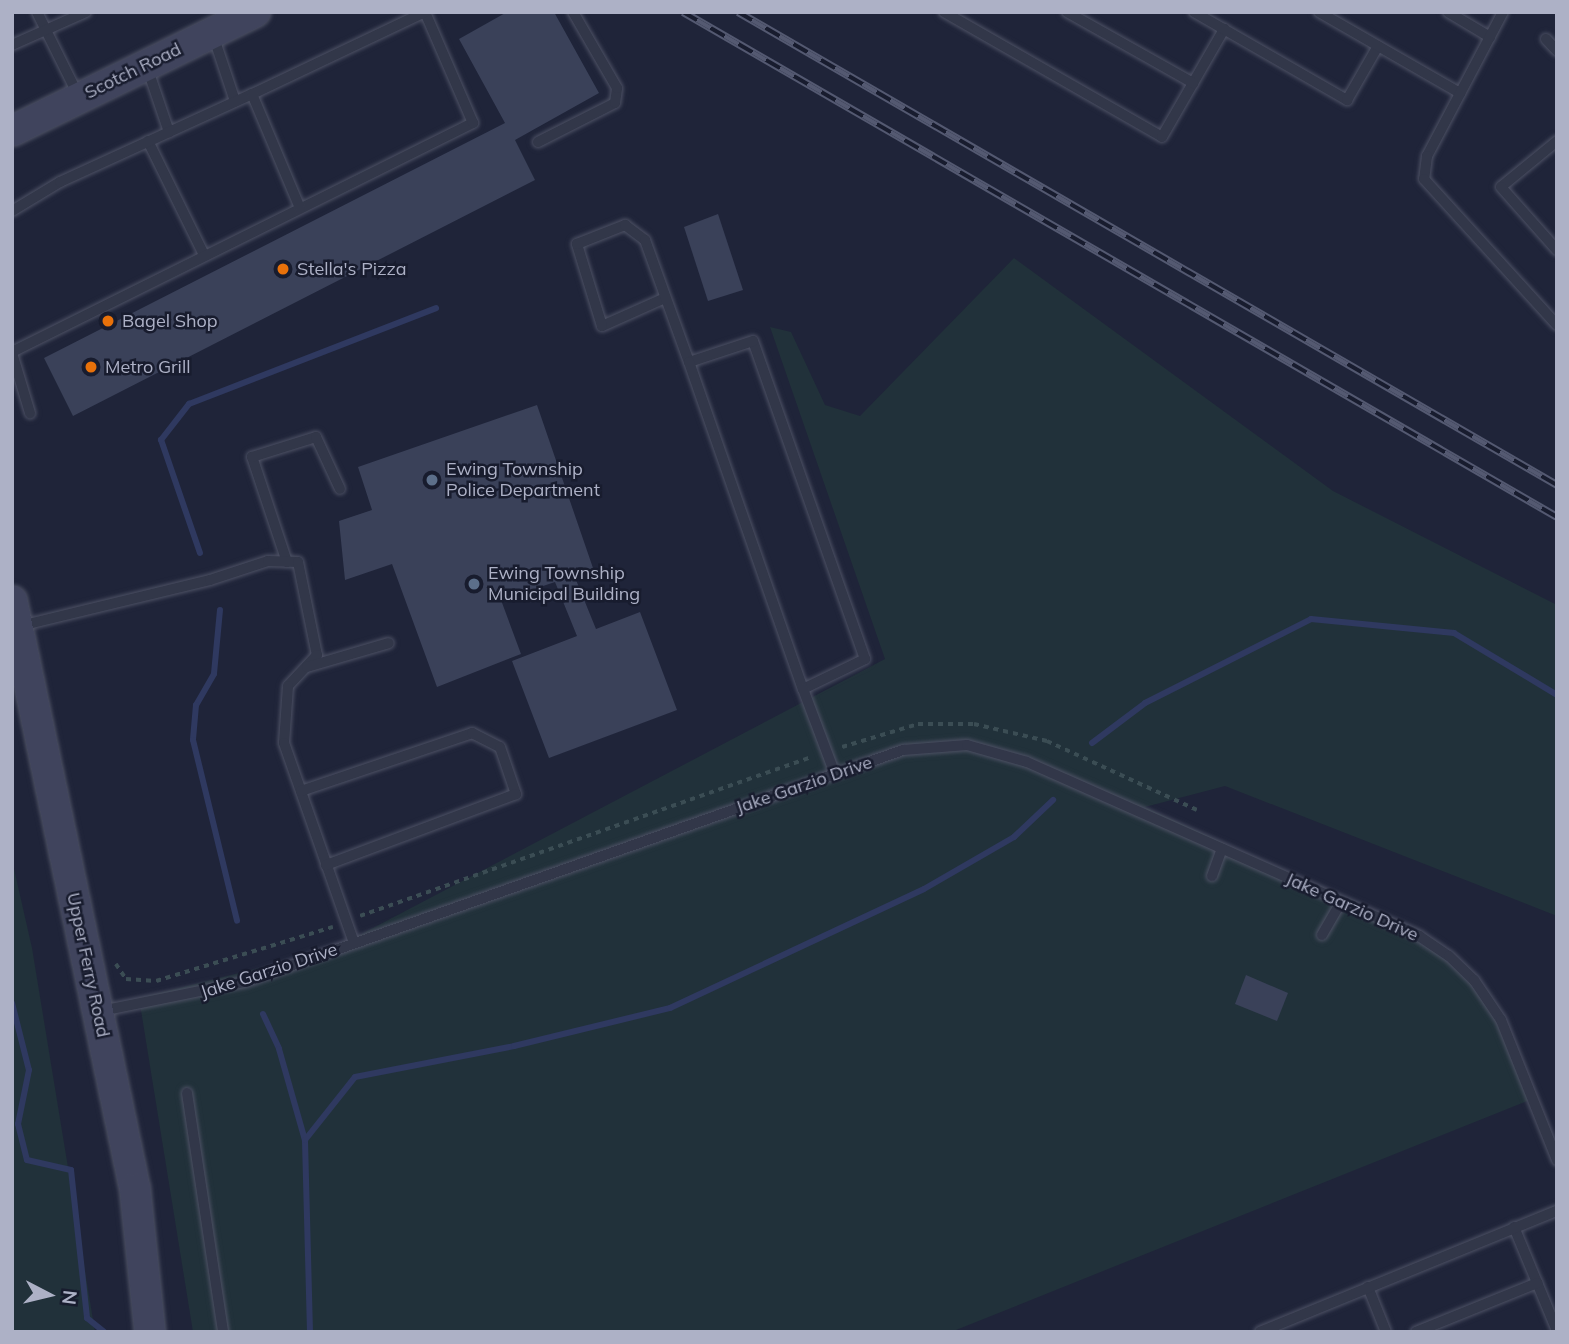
<!DOCTYPE html>
<html>
<head>
<meta charset="utf-8">
<style>
  body { margin:0 }
  #map { position:relative; width:1569px; height:1344px; overflow:hidden; background:#1f2439; font-family:Mulish,sans-serif }
  div>[style] { position:absolute }
  [style*='--x'] { left:calc(var(--x)*1px); top:calc(var(--y)*1px); width:calc(var(--w)*1px); rotate:calc(var(--a)*1deg) }
  .green>* { inset:0; background:#21313a }
  .stream>* { height:6px; margin:-3px; padding:0 3px; transform-origin:3px; border-radius:3px; background:#2f3960 }
  .building>* { inset:0; background:#3a4159 }
  .path>* { height:3.5px; margin-top:-1.75px; transform-origin:0; background:repeating-linear-gradient(90deg,#3b4d54 0 5px,transparent 0 10px) }
  .roads { filter:drop-shadow(0 0 2px #4d5164) drop-shadow(0 0 2px #4d5164) }
  .lane>* { height:10px; margin:-5px; padding:0 5px; transform-origin:5px; border-radius:5px; background:#323749 }
  .secondary>* { height:30px; margin:-15px; padding:0 15px; transform-origin:15px; border-radius:15px; background:#40445d }
  .rail>* { height:8px; margin-top:-4px; transform-origin:0; background:repeating-linear-gradient(90deg,#181c2e 0 16px,#545971 0 32px); box-sizing:border-box; border-block:2px solid #545971 }
  .dots>* { width:19px; height:19px; translate:-50% -50%; box-sizing:border-box; border:4px solid #181c2e; border-radius:50% }
  span { translate:-50% -50%; white-space:nowrap; text-align:center; line-height:1.15; -webkit-text-stroke:5px #181c2e; paint-order:stroke }
  .street-label { font-size:18px; color:#adb1c6 }
  .poi-label { font-size:18px; color:#adb1c6 }
  .left { translate:0 -50%; text-align:left }
  .frame { position:absolute; inset:0; border:14px solid #adb1c6; pointer-events:none }
  .north { position:absolute; left:14px; top:1260px; width:70px; height:70px; -webkit-text-stroke:5px #181c2e; paint-order:stroke; rotate:97deg; font-size:19px; font-weight:700; line-height:28px; text-align:center; color:#adb1c6 }
  .north::after { content:''; display:block; margin:auto; width:24px; height:32px; background:#adb1c6; clip-path:polygon(50% 0,100% 100%,50% 72%,0 100%) }
</style>
</head>
<body>
<div id="map">
  <div class="green">
    <i style="clip-path:polygon(1014px 258px,1333px 491px,1557px 605px,1557px 916px,1225px 786px,1145px 807px,1436px 941px,1510px 1029px,1532px 1099px,951px 1332px,193px 1332px,139px 998px,331px 950px,885px 659px,770px 327px,791px 332px,825px 405px,860px 416px)"></i>
    <i style="clip-path:polygon(12px 860px,32px 948px,95px 1332px,12px 1332px)"></i>
  </div>
  <div class="stream">
    <i style="--x:200;--y:553;--w:120;--a:-109"></i>
    <i style="--x:161;--y:440;--w:46;--a:-52.1"></i>
    <i style="--x:189;--y:404;--w:265;--a:-21.2"></i>
    <i style="--x:220;--y:610;--w:64;--a:95.4"></i>
    <i style="--x:214;--y:674;--w:36;--a:120"></i>
    <i style="--x:196;--y:705;--w:35;--a:95"></i>
    <i style="--x:193;--y:740;--w:186;--a:76.3"></i>
    <i style="--x:1092;--y:743;--w:66;--a:-37"></i>
    <i style="--x:1145;--y:703;--w:186;--a:-26.8"></i>
    <i style="--x:1311;--y:619;--w:144;--a:5.6"></i>
    <i style="--x:1454;--y:633;--w:120;--a:31"></i>
    <i style="--x:12;--y:1003;--w:69;--a:75.8"></i>
    <i style="--x:29;--y:1070;--w:55;--a:101.5"></i>
    <i style="--x:18;--y:1124;--w:37;--a:76"></i>
    <i style="--x:27;--y:1160;--w:45;--a:12.8"></i>
    <i style="--x:71;--y:1170;--w:149;--a:83.8"></i>
    <i style="--x:87;--y:1318;--w:22;--a:39"></i>
    <i style="--x:263;--y:1014;--w:38;--a:65"></i>
    <i style="--x:279;--y:1049;--w:95;--a:74.1"></i>
    <i style="--x:310;--y:1332;--w:192;--a:-91.5"></i>
    <i style="--x:305;--y:1140;--w:80;--a:-51.6"></i>
    <i style="--x:355;--y:1077;--w:162;--a:-11"></i>
    <i style="--x:514;--y:1046;--w:161;--a:-13.7"></i>
    <i style="--x:670;--y:1008;--w:280;--a:-25.1"></i>
    <i style="--x:924;--y:889;--w:104;--a:-30"></i>
    <i style="--x:1014;--y:837;--w:54;--a:-43.5"></i>
  </div>
  <div class="building">
    <i style="clip-path:polygon(507px 12px,554px 12px,599px 93px,515px 140px,535px 180px,73px 416px,44px 358px,505px 123px,459px 39px)"></i>
    <i style="clip-path:polygon(718px 214px,743px 290px,708px 301px,684px 227px)"></i>
    <i style="clip-path:polygon(537px 405px,593px 568px,574px 575px,596px 629px,640px 612px,677px 710px,549px 758px,512px 661px,577px 636px,555px 582px,501px 600px,521px 654px,437px 687px,392px 564px,345px 580px,339px 521px,372px 510px,358px 467px)"></i>
    <i style="clip-path:polygon(1246px 975px,1288px 993px,1277px 1021px,1235px 1004px)"></i>
  </div>
  <div class="path">
    <i style="--x:842;--y:747;--w:79;--a:-16.8"></i>
    <i style="--x:918;--y:724;--w:56;--a:0"></i>
    <i style="--x:974;--y:724;--w:75;--a:13.1"></i>
    <i style="--x:1047;--y:741;--w:165;--a:24.7"></i>
    <i style="--x:360;--y:916;--w:479;--a:-19.4"></i>
    <i style="--x:116;--y:964;--w:18;--a:56"></i>
    <i style="--x:126;--y:979;--w:30;--a:4"></i>
    <i style="--x:156;--y:981;--w:185;--a:-17"></i>
  </div>
  <div class="roads">
    <div class="lane">
      <i style="--x:37;--y:12;--w:93;--a:63.7"></i>
      <i style="--x:944;--y:12;--w:251;--a:29.8"></i>
      <i style="--x:1162;--y:137;--w:125;--a:-60.1"></i>
      <i style="--x:1067;--y:12;--w:145;--a:29.4"></i>
      <i style="--x:1194;--y:12;--w:177;--a:29.9"></i>
      <i style="--x:1347;--y:100;--w:62;--a:-60.1"></i>
      <i style="--x:1319;--y:12;--w:163;--a:29.9"></i>
      <i style="--x:1448;--y:12;--w:49;--a:30.8"></i>
      <i style="--x:1503;--y:12;--w:163;--a:117.8"></i>
      <i style="--x:1427;--y:156;--w:23;--a:97"></i>
      <i style="--x:1424;--y:179;--w:197;--a:47.7"></i>
      <i style="--x:213;--y:35;--w:70;--a:71.6"></i>
      <i style="--x:1546;--y:39;--w:16;--a:47"></i>
      <i style="--x:12;--y:45;--w:81;--a:-24"></i>
      <i style="--x:147;--y:67;--w:69;--a:71.3"></i>
      <i style="--x:148;--y:141;--w:127;--a:63.8"></i>
      <i style="--x:1557;--y:141;--w:72;--a:140.6"></i>
      <i style="--x:1501;--y:187;--w:84;--a:48.4"></i>
      <i style="--x:538;--y:142;--w:86;--a:-26.9"></i>
      <i style="--x:615;--y:103;--w:15;--a:-82"></i>
      <i style="--x:617;--y:88;--w:88;--a:-120.1"></i>
      <i style="--x:12;--y:211;--w:56;--a:-31.1"></i>
      <i style="--x:60;--y:182;--w:211;--a:-24.6"></i>
      <i style="--x:665;--y:298;--w:69;--a:156"></i>
      <i style="--x:602;--y:326;--w:86;--a:-107"></i>
      <i style="--x:577;--y:244;--w:52;--a:-21.6"></i>
      <i style="--x:625;--y:225;--w:25;--a:37"></i>
      <i style="--x:645;--y:240;--w:130;--a:70.2"></i>
      <i style="--x:12;--y:352;--w:515;--a:-26.42"></i>
      <i style="--x:473;--y:123;--w:121;--a:-113.4"></i>
      <i style="--x:425;--y:12;--w:191;--a:154.6"></i>
      <i style="--x:252;--y:94;--w:124;--a:67.2"></i>
      <i style="--x:12;--y:353;--w:63;--a:73.3"></i>
      <i style="--x:287;--y:562;--w:111;--a:-108.4"></i>
      <i style="--x:252;--y:457;--w:67;--a:-17.4"></i>
      <i style="--x:316;--y:437;--w:57;--a:65.2"></i>
      <i style="--x:20;--y:626;--w:195;--a:-13.6"></i>
      <i style="--x:210;--y:580;--w:61;--a:-18.1"></i>
      <i style="--x:268;--y:561;--w:30;--a:2"></i>
      <i style="--x:298;--y:562;--w:95;--a:78.5"></i>
      <i style="--x:317;--y:655;--w:42;--a:133.1"></i>
      <i style="--x:288;--y:686;--w:57;--a:94"></i>
      <i style="--x:284;--y:743;--w:212;--a:70.7"></i>
      <i style="--x:307;--y:667;--w:85;--a:-16.3"></i>
      <i style="--x:803;--y:689;--w:69;--a:-25.8"></i>
      <i style="--x:865;--y:659;--w:337;--a:-109.4"></i>
      <i style="--x:753;--y:341;--w:67;--a:161.8"></i>
      <i style="--x:689;--y:362;--w:346;--a:70.8"></i>
      <i style="--x:803;--y:689;--w:91;--a:69.4"></i>
      <i style="--x:301;--y:791;--w:181;--a:-18.7"></i>
      <i style="--x:472;--y:733;--w:31;--a:27"></i>
      <i style="--x:500;--y:747;--w:50;--a:71.2"></i>
      <i style="--x:516;--y:794;--w:203;--a:159.5"></i>
      <i style="--x:1212;--y:876;--w:29;--a:-70"></i>
      <i style="--x:1322;--y:935;--w:38;--a:-60"></i>
      <i style="--x:101;--y:1011;--w:147;--a:-11.4"></i>
      <i style="--x:245;--y:982;--w:698;--a:-19.42"></i>
      <i style="--x:903;--y:750;--w:64;--a:-4.5"></i>
      <i style="--x:967;--y:745;--w:62;--a:15.8"></i>
      <i style="--x:1027;--y:762;--w:429;--a:23.9"></i>
      <i style="--x:1419;--y:936;--w:36;--a:34"></i>
      <i style="--x:1449;--y:956;--w:35;--a:44"></i>
      <i style="--x:1474;--y:980;--w:48;--a:56"></i>
      <i style="--x:1501;--y:1020;--w:151;--a:68.2"></i>
      <i style="--x:187;--y:1093;--w:242;--a:81.4"></i>
      <i style="--x:1514;--y:1227;--w:113;--a:67.5"></i>
      <i style="--x:1368;--y:1287;--w:48;--a:68.2"></i>
      <i style="--x:1260;--y:1332;--w:321;--a:-22.2"></i>
      <i style="--x:1416;--y:1332;--w:131;--a:-22"></i>
    </div>
    <div class="secondary">
      <i style="--x:12;--y:131;--w:271;--a:-26.1"></i>
      <i style="--x:12;--y:601;--w:601;--a:78.19"></i>
      <i style="--x:135;--y:1189;--w:144;--a:84"></i>
    </div>
  </div>
  <div class="rail">
    <i style="--x:683;--y:12;--w:1009;--a:30.02"></i>
    <i style="--x:738;--y:12;--w:946;--a:30.01"></i>
  </div>
  <div class="dots">
    <i style="left:283px;top:269px;background:#e8710a"></i>
    <i style="left:108px;top:321px;background:#e8710a"></i>
    <i style="left:91px;top:367px;background:#e8710a"></i>
    <i style="left:432px;top:480px;background:#5c6f8a"></i>
    <i style="left:474px;top:584px;background:#5c6f8a"></i>
  </div>
  <div class="street-label">
    <span style="left:133px;top:71px;rotate:-26deg">Scotch Road</span>
    <span style="left:804px;top:785px;rotate:-19deg">Jake Garzio Drive</span>
    <span style="left:1352px;top:907px;rotate:24deg">Jake Garzio Drive</span>
    <span style="left:88px;top:965px;rotate:78deg">Upper Ferry Road</span>
    <span style="left:269px;top:971px;rotate:-18deg">Jake Garzio Drive</span>
  </div>
  <div class="poi-label">
    <span class="left" style="left:297px;top:269px">Stella's Pizza</span>
    <span class="left" style="left:122px;top:321px">Bagel Shop</span>
    <span class="left" style="left:105px;top:367px">Metro Grill</span>
    <span class="left" style="left:446px;top:480px">Ewing Township<br>Police Department</span>
    <span class="left" style="left:488px;top:584px">Ewing Township<br>Municipal Building</span>
  </div>
  <div class="frame"></div>
  <div class="north">N</div>
</div>
</body>
</html>
